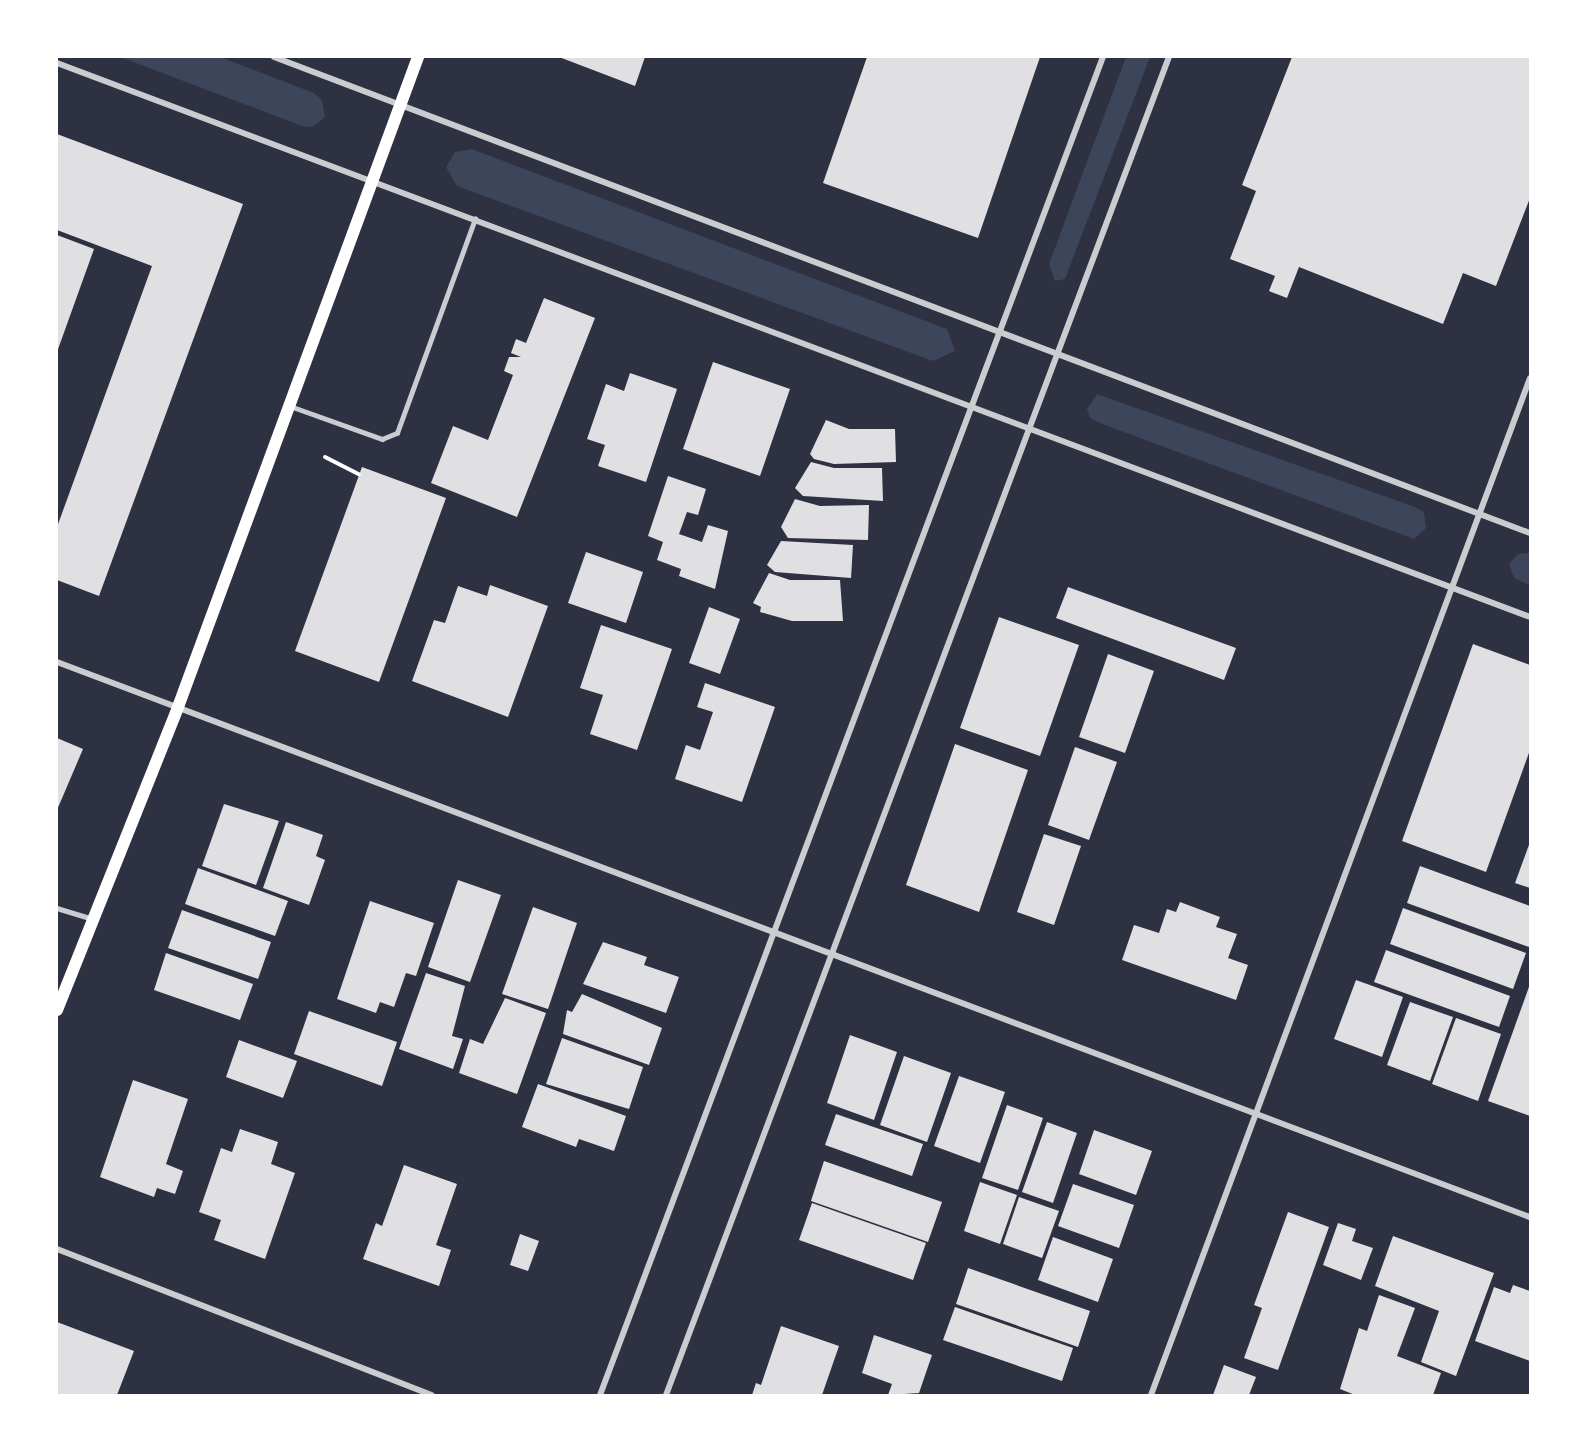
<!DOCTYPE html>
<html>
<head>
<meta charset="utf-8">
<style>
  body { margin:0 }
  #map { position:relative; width:1587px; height:1452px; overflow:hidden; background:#2d3142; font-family:Jost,sans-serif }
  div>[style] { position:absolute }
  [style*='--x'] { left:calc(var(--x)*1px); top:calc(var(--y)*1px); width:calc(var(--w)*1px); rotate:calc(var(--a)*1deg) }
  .green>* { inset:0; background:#3c4559 }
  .building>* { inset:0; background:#e0e0e3 }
  .path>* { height:4px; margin:-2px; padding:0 2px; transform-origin:2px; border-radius:2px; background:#fff }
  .service>* { height:4.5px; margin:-2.25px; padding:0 2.25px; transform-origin:2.25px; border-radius:2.25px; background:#caccd0 }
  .minor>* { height:6px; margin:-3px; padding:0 3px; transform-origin:3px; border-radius:3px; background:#caccd0 }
  .secondary>* { height:12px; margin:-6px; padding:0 6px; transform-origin:6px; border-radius:6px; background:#fff }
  span { translate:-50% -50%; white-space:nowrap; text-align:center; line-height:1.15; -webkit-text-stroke:4.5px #fff; paint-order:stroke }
  .frame { position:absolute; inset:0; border:58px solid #fff; pointer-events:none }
</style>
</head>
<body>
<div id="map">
  <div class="green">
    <i style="clip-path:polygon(120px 57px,220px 57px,314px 93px,322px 100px,325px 117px,312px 127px,302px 126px)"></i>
    <i style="clip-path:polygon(1126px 57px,1150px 57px,1065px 279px,1055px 281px,1049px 264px)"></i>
    <i style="clip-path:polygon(472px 149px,947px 329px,955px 351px,933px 361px,457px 186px,446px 167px,455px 152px)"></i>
    <i style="clip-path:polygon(1097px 394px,1415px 507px,1424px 512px,1426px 528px,1414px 539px,1102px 424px,1090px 418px,1087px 409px)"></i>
    <i style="clip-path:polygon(1530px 553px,1530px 585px,1514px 578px,1509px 564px,1518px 554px)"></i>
  </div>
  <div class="building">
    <i style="clip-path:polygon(559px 57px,645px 57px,635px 86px)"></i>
    <i style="clip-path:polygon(867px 57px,1040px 57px,978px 238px,823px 183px)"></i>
    <i style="clip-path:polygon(1292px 57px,1530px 57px,1530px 198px,1496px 286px,1463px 273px,1443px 324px,1299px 267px,1287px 298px,1269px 291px,1275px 276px,1230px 259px,1256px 191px,1242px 185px)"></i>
    <i style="clip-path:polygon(57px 134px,243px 204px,99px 596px,57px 580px,57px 527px,152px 266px,57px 230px)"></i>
    <i style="clip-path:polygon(57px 235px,94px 249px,57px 352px)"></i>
    <i style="clip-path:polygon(544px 298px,595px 318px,517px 517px,431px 483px,453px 426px,488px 440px,513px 375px,504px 371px,509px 357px,521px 357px,511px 353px,516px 339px,526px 343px)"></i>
    <i style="clip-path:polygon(713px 362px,790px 389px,760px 476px,683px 449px)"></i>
    <i style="clip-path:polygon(630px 373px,677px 389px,646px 482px,598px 466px,605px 445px,587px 439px,606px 384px,624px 391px)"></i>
    <i style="clip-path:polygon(826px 420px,849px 429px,895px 429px,896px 462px,834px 464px,814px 459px,810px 454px)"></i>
    <i style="clip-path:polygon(811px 462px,834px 468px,882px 468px,883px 501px,803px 496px,795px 488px)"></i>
    <i style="clip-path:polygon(362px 467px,446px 498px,379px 682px,295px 651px)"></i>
    <i style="clip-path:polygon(668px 476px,706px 489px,698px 515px,687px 512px,679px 534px,702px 542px,708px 525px,728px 531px,715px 589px,679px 576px,681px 569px,657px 560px,663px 542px,648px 536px)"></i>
    <i style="clip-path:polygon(795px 499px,820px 506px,869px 505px,868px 540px,788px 538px,781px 527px)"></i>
    <i style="clip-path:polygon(781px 541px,853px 545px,851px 578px,775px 572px,767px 565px)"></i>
    <i style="clip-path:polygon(586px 552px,643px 572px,626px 623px,568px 603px)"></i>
    <i style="clip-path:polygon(769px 573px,790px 580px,840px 580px,843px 621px,792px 621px,760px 612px,761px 607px,753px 603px)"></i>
    <i style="clip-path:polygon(490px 585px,548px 606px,508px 717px,412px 681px,434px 620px,445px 623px,458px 586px,487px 596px)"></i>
    <i style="clip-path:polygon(1068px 587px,1236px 648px,1224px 680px,1056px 618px)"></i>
    <i style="clip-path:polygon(709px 607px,740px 619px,720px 674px,689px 663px)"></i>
    <i style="clip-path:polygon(999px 617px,1079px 645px,1040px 756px,960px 728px)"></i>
    <i style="clip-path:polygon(601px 625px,672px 649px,637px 750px,590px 734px,603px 695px,580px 688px)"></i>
    <i style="clip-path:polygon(1473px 644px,1530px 665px,1530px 750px,1486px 872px,1402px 841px)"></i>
    <i style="clip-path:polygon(1108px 654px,1154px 671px,1125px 753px,1079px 737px)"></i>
    <i style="clip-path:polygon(705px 683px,775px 707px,742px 802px,675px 779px,686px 745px,700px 750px,713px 712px,697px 707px)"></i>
    <i style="clip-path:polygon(57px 738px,83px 749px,57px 810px)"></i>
    <i style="clip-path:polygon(955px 744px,1028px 770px,979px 912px,906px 885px)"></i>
    <i style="clip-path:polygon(1075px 747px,1117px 762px,1089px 840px,1048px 825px)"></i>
    <i style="clip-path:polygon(224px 804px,279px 821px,256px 885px,202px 866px)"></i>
    <i style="clip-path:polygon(286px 822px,323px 835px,316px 856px,325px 860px,309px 905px,263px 888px)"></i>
    <i style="clip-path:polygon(1044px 834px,1081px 846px,1054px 925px,1017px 912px)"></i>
    <i style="clip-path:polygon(1530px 842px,1530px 888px,1515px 883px)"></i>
    <i style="clip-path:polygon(1420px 866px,1530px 906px,1529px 947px,1407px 903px)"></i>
    <i style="clip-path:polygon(198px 868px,288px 901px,275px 936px,185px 904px)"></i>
    <i style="clip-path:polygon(458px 880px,501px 895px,470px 982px,428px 967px)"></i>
    <i style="clip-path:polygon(370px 901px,434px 923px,416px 976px,406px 973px,394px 1007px,380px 1002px,376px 1013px,337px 999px)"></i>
    <i style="clip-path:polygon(1180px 902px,1220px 917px,1216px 927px,1237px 934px,1228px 958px,1248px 965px,1236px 1000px,1122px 960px,1134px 925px,1159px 933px,1167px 909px,1176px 912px)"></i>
    <i style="clip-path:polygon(533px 907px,577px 923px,548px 1009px,502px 994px)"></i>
    <i style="clip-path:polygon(1403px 908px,1526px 953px,1513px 989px,1390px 944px)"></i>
    <i style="clip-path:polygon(182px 910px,271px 942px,258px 979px,168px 948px)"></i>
    <i style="clip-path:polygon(603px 942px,647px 957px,644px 965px,679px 977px,666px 1013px,583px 984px)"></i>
    <i style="clip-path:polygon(1386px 950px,1510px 996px,1499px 1027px,1374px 982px)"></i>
    <i style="clip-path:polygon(166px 953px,253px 984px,240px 1020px,154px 990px)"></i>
    <i style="clip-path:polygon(426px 973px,465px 986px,452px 1036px,463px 1039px,453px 1069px,399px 1049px)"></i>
    <i style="clip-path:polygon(1356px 980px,1403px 997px,1382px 1057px,1334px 1039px)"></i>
    <i style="clip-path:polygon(1530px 984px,1530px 1116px,1488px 1101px)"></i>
    <i style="clip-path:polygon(582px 994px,662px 1028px,649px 1065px,563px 1034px,567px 1010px,572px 1012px)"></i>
    <i style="clip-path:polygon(505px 998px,546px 1013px,517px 1094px,459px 1073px,470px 1039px,483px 1044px)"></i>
    <i style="clip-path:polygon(1410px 1002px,1453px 1017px,1430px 1081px,1387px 1065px)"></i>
    <i style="clip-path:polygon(309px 1011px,397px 1042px,382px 1086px,294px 1054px)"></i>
    <i style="clip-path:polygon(1456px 1018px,1501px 1034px,1478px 1101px,1432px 1084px)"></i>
    <i style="clip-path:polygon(850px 1035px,897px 1052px,874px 1120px,827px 1103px)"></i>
    <i style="clip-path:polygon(562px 1038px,643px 1067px,629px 1109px,546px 1084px)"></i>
    <i style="clip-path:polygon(239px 1040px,297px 1061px,283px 1098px,226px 1077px)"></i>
    <i style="clip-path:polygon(904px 1056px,951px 1073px,927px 1142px,880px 1125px)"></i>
    <i style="clip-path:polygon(959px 1076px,1005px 1092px,980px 1163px,934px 1146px)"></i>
    <i style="clip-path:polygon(133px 1080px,188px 1099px,166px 1164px,183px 1171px,175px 1194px,157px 1188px,154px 1197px,100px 1177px)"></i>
    <i style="clip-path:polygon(538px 1084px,626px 1116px,614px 1151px,579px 1139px,576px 1147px,522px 1127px)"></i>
    <i style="clip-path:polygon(1007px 1105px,1043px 1118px,1018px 1190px,982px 1178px)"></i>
    <i style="clip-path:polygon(836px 1114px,923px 1144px,912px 1176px,825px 1145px)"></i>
    <i style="clip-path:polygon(1047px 1122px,1077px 1133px,1053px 1203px,1022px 1192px)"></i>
    <i style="clip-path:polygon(240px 1129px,278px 1142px,271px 1164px,295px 1173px,265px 1259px,214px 1240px,221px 1220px,199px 1212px,221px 1148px,232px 1152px)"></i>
    <i style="clip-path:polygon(1094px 1130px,1152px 1151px,1136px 1195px,1079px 1174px)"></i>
    <i style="clip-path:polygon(824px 1161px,942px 1202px,928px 1242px,811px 1201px)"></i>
    <i style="clip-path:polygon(404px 1165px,457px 1184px,436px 1245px,451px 1250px,439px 1286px,363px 1259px,376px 1223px,382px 1226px)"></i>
    <i style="clip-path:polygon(980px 1182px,1017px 1195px,1000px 1244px,964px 1231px)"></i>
    <i style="clip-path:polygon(1073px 1184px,1134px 1205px,1119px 1248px,1058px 1226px)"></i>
    <i style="clip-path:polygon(1019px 1197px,1059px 1211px,1042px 1258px,1003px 1244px)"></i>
    <i style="clip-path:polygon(812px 1203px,926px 1243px,913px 1280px,799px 1240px)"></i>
    <i style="clip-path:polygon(1288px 1212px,1329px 1227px,1278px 1370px,1244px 1358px,1262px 1308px,1254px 1305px)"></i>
    <i style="clip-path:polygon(1338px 1223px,1356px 1229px,1352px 1241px,1373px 1248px,1361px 1280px,1323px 1265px)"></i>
    <i style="clip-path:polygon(520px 1234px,539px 1241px,528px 1271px,510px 1265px)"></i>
    <i style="clip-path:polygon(1393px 1236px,1494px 1273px,1456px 1376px,1421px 1362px,1439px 1311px,1375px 1286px)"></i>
    <i style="clip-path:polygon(1053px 1237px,1113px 1259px,1098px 1302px,1038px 1280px)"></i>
    <i style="clip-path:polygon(968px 1268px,1090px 1311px,1078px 1347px,956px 1304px)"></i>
    <i style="clip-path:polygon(1513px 1285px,1530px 1291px,1530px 1361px,1475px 1341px,1494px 1287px,1510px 1293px)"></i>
    <i style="clip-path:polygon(1379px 1295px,1415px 1308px,1397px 1356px,1441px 1373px,1433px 1395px,1355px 1395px,1340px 1389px,1359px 1328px,1367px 1331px)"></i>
    <i style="clip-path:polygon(955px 1307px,1073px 1348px,1062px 1381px,943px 1340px)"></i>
    <i style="clip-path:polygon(57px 1322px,134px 1351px,117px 1395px,57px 1395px)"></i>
    <i style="clip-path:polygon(781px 1326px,839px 1346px,822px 1395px,752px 1395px,756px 1383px,761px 1385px)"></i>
    <i style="clip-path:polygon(874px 1335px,932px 1355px,919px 1393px,888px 1395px,892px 1384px,862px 1373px)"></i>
    <i style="clip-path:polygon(1224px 1365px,1256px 1377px,1249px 1395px,1213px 1395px)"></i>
  </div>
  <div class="path">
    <i style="--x:325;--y:457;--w:38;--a:27"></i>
  </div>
  <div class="service">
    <i style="--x:290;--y:406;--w:98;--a:19.7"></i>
    <i style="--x:382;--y:439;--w:16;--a:-22"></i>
    <i style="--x:397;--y:433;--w:228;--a:-70"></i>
    <i style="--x:57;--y:908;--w:38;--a:17"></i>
  </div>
  <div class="minor">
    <i style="--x:274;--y:57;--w:1343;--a:20.76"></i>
    <i style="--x:57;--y:63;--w:1574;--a:20.61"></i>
    <i style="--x:57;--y:662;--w:1574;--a:20.65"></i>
    <i style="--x:57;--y:1249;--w:402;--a:21.3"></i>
    <i style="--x:600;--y:1395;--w:1429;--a:-69.4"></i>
    <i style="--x:666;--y:1395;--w:1429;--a:-69.4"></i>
    <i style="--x:1151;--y:1395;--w:1085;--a:-69.56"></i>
  </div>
  <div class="secondary">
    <i style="--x:57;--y:1010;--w:326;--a:-68.2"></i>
    <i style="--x:178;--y:707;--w:693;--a:-69.73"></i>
  </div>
  <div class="frame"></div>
</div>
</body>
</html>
